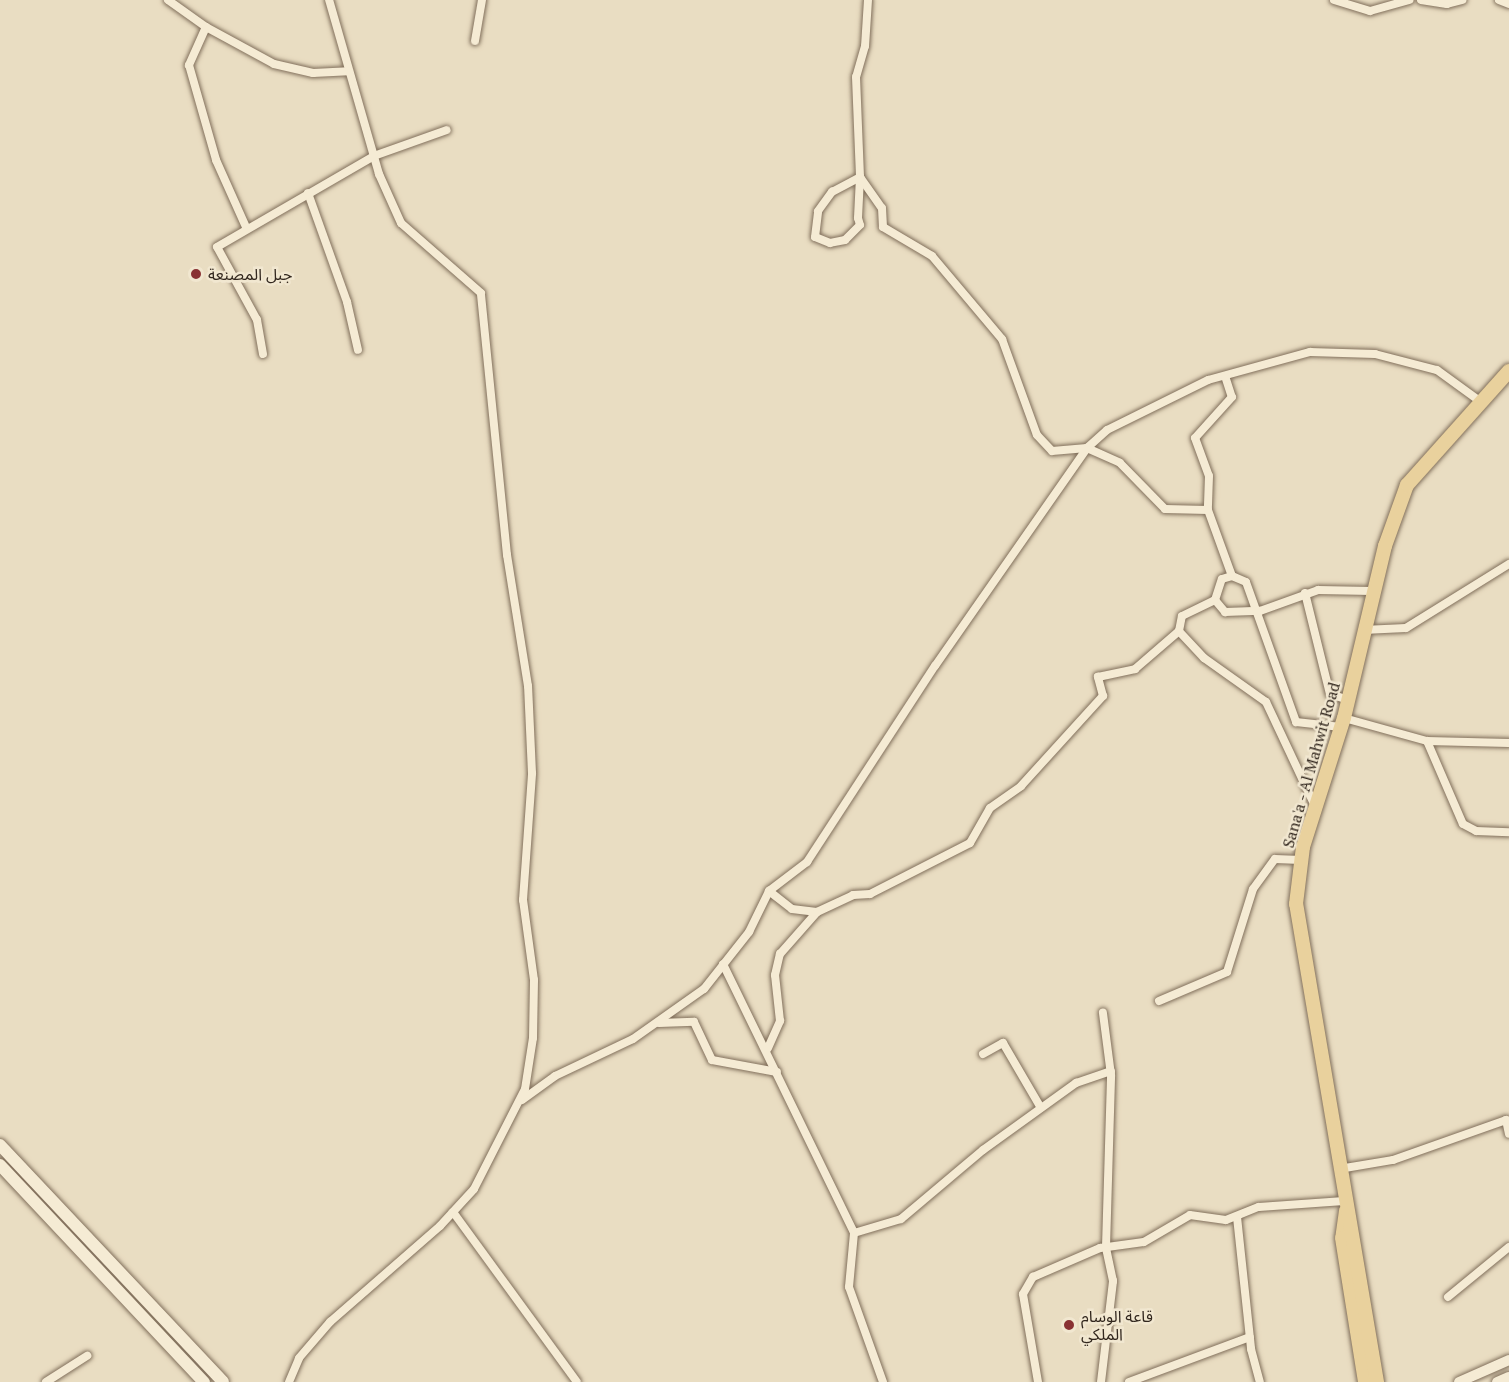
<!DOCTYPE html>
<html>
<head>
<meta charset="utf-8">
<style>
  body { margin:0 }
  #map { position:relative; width:1509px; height:1382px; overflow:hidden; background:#e9ddc2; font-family:"PT Serif","Noto Sans Arabic",serif }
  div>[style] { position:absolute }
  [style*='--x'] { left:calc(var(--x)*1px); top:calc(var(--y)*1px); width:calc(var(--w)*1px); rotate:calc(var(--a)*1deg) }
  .roads { filter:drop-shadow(0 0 2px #816f5b) drop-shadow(0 0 2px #816f5b) }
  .minor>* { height:8px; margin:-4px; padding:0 4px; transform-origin:4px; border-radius:4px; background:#f5ebd4 }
  .tertiary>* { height:10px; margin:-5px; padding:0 5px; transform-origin:5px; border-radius:5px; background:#f5ebd4 }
  .secondary>* { height:12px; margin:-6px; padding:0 6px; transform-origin:6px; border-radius:6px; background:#f5ebd4 }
  .primary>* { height:14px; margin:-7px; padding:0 7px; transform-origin:7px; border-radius:7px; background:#e9d19d }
  .dots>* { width:16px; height:16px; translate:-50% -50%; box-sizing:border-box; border:3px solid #f1e7d0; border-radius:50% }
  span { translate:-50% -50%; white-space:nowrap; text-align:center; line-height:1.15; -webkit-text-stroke:5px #f1e7d0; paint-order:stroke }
  .poi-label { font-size:16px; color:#32271e }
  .left { translate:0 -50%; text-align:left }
  .street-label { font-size:16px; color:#32271e }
</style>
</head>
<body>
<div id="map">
  <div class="roads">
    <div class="minor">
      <i style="--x:168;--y:0;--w:47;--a:35.4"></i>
      <i style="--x:206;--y:27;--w:77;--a:28.6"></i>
      <i style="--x:274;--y:64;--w:40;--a:13"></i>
      <i style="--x:313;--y:73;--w:35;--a:-3"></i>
      <i style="--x:868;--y:0;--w:46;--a:93.7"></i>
      <i style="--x:865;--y:46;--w:32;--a:106"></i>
      <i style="--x:856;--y:77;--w:100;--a:87.7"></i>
      <i style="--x:860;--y:177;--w:41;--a:92.8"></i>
      <i style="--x:858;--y:218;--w:7;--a:74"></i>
      <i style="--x:860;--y:225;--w:21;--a:135"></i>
      <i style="--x:845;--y:240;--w:15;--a:169"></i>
      <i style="--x:830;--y:243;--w:16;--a:-158"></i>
      <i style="--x:815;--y:237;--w:26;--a:-83"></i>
      <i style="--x:818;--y:211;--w:24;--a:-54"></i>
      <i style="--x:832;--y:192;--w:32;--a:-28"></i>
      <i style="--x:860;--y:177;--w:38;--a:55"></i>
      <i style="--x:882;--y:208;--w:19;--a:87"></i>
      <i style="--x:883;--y:227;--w:57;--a:30.6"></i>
      <i style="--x:932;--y:256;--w:109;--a:49.9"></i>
      <i style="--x:1002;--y:339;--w:102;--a:70"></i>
      <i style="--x:1037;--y:435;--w:22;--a:47"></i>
      <i style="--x:1052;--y:451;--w:35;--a:-5"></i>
      <i style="--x:1087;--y:448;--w:36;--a:24"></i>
      <i style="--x:1120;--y:463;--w:64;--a:45.6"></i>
      <i style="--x:1165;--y:509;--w:43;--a:1.3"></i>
      <i style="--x:1334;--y:0;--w:38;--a:17"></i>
      <i style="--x:1370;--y:11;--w:41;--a:-15.8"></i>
      <i style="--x:1421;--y:0;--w:26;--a:9"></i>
      <i style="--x:1447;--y:4;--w:16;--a:-15"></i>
      <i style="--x:1499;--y:0;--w:11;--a:22"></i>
      <i style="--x:206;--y:27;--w:42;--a:114.1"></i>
      <i style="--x:189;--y:65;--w:99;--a:74.1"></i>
      <i style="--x:216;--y:160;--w:73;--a:65.9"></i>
      <i style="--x:475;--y:41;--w:42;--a:-80.3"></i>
      <i style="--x:308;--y:193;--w:116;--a:70.3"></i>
      <i style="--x:347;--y:302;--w:49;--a:77.1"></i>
      <i style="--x:263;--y:354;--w:35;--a:-100"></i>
      <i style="--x:257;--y:320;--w:83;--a:-118.7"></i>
      <i style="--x:217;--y:247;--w:181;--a:-30.1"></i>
      <i style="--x:374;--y:156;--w:77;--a:-19.6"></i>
      <i style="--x:1225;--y:376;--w:22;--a:72"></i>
      <i style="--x:1232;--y:397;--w:55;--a:132.1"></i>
      <i style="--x:1195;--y:438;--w:40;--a:69.8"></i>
      <i style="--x:1209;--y:476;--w:34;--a:92"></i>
      <i style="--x:1208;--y:510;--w:70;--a:70"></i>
      <i style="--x:1305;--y:593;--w:104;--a:76.1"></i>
      <i style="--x:1330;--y:694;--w:19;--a:18"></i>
      <i style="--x:1215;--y:600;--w:22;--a:-72"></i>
      <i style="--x:1222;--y:579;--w:10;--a:-17"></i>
      <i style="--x:1232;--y:576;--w:15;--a:23"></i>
      <i style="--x:1246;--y:582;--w:149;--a:70.3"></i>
      <i style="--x:1296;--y:722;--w:45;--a:6.3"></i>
      <i style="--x:1363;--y:630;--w:43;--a:-2.7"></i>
      <i style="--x:1406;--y:628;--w:121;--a:-31.9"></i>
      <i style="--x:1344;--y:718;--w:86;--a:15.5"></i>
      <i style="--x:1427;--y:741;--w:90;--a:66.6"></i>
      <i style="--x:1463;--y:824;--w:15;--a:28"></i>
      <i style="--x:1476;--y:831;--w:33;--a:2"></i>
      <i style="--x:1427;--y:741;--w:82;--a:1.4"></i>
      <i style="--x:1315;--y:806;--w:115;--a:-115.2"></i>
      <i style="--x:1266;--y:702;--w:76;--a:-144.6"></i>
      <i style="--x:1204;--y:658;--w:37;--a:-133"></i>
      <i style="--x:1179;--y:631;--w:15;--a:-79"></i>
      <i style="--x:1182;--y:616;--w:37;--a:-26"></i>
      <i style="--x:1215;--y:600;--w:16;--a:50"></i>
      <i style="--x:1225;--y:612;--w:35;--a:-2"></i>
      <i style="--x:1260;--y:611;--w:62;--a:-19.9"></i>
      <i style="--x:1318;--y:590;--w:54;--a:1.1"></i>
      <i style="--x:769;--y:891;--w:29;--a:38"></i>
      <i style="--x:792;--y:909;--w:25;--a:7"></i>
      <i style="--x:723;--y:964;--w:299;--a:64"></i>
      <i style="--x:854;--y:1233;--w:54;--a:95.3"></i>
      <i style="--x:849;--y:1287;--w:101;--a:70.3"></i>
      <i style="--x:1159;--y:1001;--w:74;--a:-23.1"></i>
      <i style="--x:1227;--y:972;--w:87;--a:-72.6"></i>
      <i style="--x:1253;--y:889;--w:37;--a:-54"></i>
      <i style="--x:1275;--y:859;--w:26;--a:2"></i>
      <i style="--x:659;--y:1023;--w:35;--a:-2"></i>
      <i style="--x:694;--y:1022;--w:42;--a:64.7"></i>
      <i style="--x:712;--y:1060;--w:66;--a:10.5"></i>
      <i style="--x:768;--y:1048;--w:30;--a:-66"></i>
      <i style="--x:780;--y:1021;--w:46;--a:-96.2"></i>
      <i style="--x:775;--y:975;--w:22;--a:-77"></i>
      <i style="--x:780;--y:954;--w:56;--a:-48.6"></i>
      <i style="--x:817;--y:912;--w:40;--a:-25"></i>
      <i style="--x:853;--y:895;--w:17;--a:-3"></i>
      <i style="--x:870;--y:894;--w:112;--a:-27"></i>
      <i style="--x:970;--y:843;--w:40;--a:-60.3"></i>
      <i style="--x:990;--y:808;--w:38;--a:-35"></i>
      <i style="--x:1021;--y:786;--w:122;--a:-47.7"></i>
      <i style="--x:1103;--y:696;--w:20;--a:-105"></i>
      <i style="--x:1098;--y:677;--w:38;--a:-12"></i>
      <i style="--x:1135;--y:669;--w:58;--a:-40.8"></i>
      <i style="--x:983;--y:1054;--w:23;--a:-29"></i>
      <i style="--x:1003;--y:1043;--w:75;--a:59.7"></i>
      <i style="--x:522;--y:1100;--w:41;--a:-36"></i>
      <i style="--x:555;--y:1076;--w:86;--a:-25.4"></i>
      <i style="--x:633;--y:1039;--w:87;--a:-35.2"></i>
      <i style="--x:704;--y:989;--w:73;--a:-51.7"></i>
      <i style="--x:749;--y:932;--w:46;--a:-64"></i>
      <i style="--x:769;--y:891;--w:48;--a:-37.3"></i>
      <i style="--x:807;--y:862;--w:234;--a:-56.9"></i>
      <i style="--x:935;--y:666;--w:266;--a:-55.1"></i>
      <i style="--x:1087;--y:448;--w:27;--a:-42"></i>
      <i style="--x:1107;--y:430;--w:113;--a:-26.3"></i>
      <i style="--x:1208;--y:380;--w:106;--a:-15.4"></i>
      <i style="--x:1310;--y:352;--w:65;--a:1.8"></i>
      <i style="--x:1375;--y:354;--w:64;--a:14.5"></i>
      <i style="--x:1437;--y:370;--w:54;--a:36"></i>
      <i style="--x:1339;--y:1169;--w:55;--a:-9.5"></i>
      <i style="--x:1393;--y:1160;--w:120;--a:-19.5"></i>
      <i style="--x:1506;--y:1120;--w:14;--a:78"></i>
      <i style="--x:453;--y:1212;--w:210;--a:53.9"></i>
      <i style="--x:1237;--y:1217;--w:133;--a:83.9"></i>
      <i style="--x:1251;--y:1349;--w:34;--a:75"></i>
      <i style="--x:854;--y:1233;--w:49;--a:-16.6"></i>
      <i style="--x:901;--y:1219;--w:107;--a:-40.1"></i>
      <i style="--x:983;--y:1150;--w:115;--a:-35.8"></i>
      <i style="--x:1076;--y:1083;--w:37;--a:-19"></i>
      <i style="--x:1448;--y:1297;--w:79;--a:-39.3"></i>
      <i style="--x:46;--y:1382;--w:49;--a:-32.4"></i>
      <i style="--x:289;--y:1382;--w:26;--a:-67"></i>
      <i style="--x:299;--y:1358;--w:48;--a:-49.3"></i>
      <i style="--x:330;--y:1322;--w:146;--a:-41.1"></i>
      <i style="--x:440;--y:1226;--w:50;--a:-47.4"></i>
      <i style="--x:474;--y:1189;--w:112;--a:-63"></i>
      <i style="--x:525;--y:1089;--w:52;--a:-81.1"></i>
      <i style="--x:533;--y:1038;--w:58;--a:-89"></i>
      <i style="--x:534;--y:980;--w:81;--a:-97.8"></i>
      <i style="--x:523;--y:900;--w:127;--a:-85.9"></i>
      <i style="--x:532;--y:773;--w:87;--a:-92.6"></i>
      <i style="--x:528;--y:686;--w:133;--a:-99.1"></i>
      <i style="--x:507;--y:555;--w:263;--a:-95.7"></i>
      <i style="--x:481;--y:293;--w:106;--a:-138.8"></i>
      <i style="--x:401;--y:223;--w:54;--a:-114.2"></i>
      <i style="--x:379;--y:174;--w:181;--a:-106"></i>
      <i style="--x:1038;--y:1382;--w:89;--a:-99.7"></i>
      <i style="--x:1023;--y:1294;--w:20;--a:-60"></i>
      <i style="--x:1033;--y:1277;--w:73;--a:-23.4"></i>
      <i style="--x:1100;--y:1248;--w:44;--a:-7.8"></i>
      <i style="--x:1144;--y:1242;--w:53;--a:-30.4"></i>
      <i style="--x:1190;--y:1215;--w:36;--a:8"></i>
      <i style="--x:1226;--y:1220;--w:35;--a:-22"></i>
      <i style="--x:1259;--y:1207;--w:85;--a:-4"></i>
      <i style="--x:1101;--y:1382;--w:102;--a:-83.2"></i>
      <i style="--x:1113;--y:1281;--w:35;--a:-102"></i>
      <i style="--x:1106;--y:1247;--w:172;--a:-88.3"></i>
      <i style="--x:1111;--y:1075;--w:63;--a:-97.4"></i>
      <i style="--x:1129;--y:1382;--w:129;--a:-20.4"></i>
    </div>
    <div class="tertiary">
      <i style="--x:1459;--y:1382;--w:55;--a:-23.7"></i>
      <i style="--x:1497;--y:1382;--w:13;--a:-23"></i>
    </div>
    <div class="secondary">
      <i style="--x:0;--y:1145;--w:325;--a:46.7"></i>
      <i style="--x:0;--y:1165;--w:298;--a:46.8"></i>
    </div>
    <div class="primary">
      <i style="--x:1346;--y:1211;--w:27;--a:98"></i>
      <i style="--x:1342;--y:1238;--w:146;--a:80.9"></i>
      <i style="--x:1377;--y:1382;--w:485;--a:-99.6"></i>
      <i style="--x:1296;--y:904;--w:57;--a:-83"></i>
      <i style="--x:1303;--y:847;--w:135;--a:-72.4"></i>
      <i style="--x:1344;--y:718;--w:177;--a:-76.6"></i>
      <i style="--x:1385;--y:546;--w:65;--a:-70.2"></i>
      <i style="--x:1407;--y:485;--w:153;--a:-48.2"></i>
    </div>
  </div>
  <div class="dots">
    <i style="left:196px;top:274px;background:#893132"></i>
    <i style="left:1069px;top:1325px;background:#893132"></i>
  </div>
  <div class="poi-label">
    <span class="left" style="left:208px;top:274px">جبل المصنعة</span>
    <span class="left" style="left:1081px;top:1325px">قاعة الوسام<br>الملكي</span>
  </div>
  <div class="street-label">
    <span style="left:1311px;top:765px;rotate:-74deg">Sana'a - Al Mahwit Road</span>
  </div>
</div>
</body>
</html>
